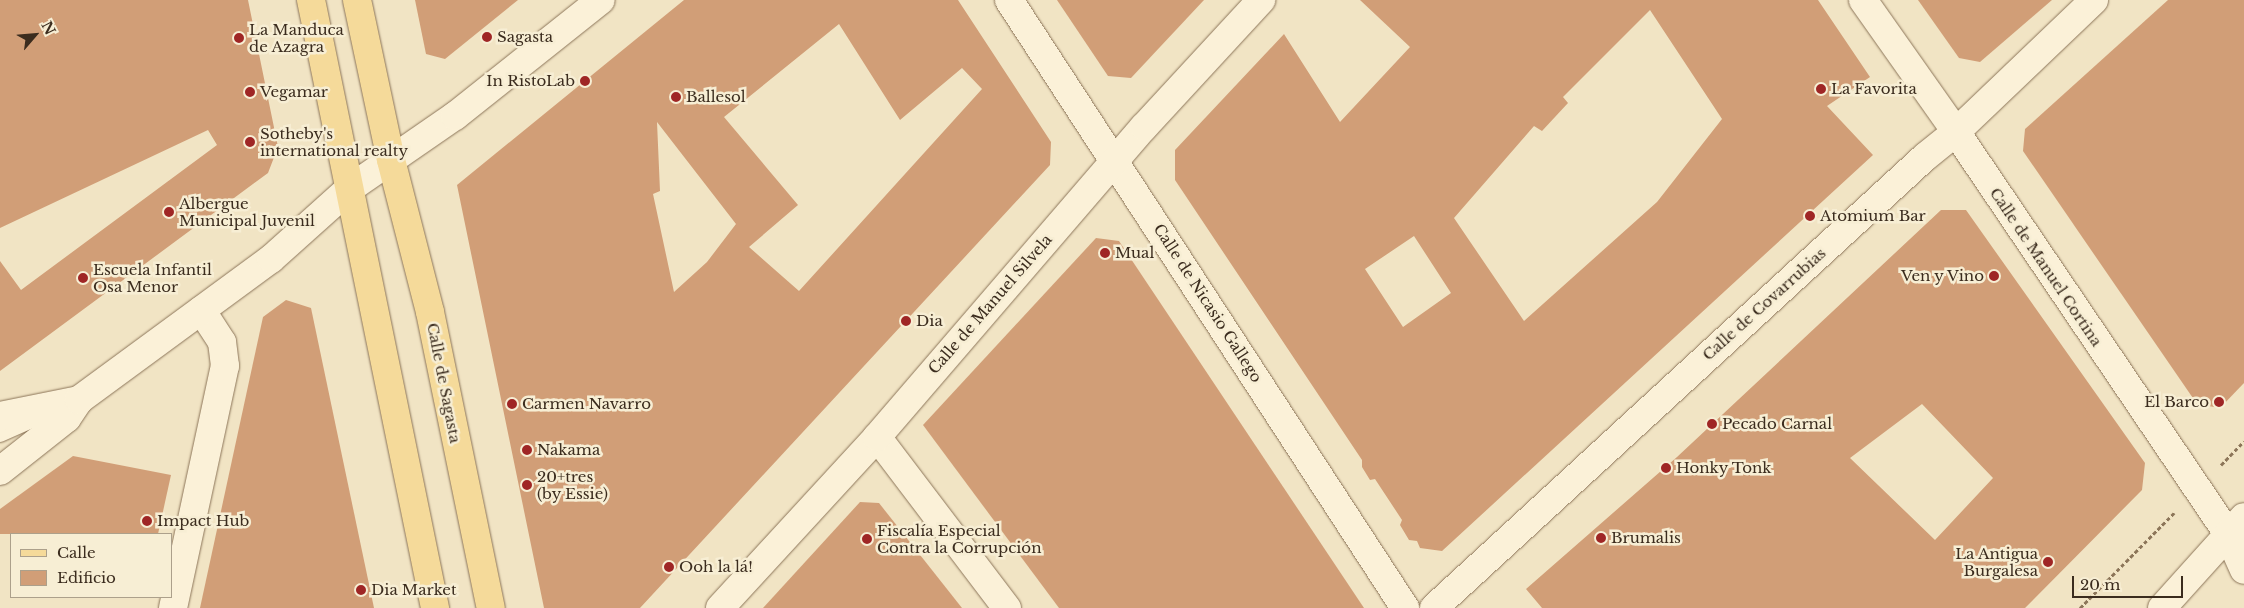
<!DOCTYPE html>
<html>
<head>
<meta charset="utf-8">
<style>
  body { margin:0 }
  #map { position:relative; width:2244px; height:608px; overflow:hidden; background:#f1e4c4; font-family:"Libre Baskerville",serif }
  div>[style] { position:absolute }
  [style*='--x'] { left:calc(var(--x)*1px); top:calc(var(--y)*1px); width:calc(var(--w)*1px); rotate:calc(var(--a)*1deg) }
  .building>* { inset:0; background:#d19e77 }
  .path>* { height:3px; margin-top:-1.5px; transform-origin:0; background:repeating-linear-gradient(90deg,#8c7559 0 4px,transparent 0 6.5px) }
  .roads { filter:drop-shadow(0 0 1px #8c7559) drop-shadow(0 0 1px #8c7559) }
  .service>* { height:16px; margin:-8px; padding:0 8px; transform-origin:8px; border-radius:8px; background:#fbf1d8 }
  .minor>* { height:28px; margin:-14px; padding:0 14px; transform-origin:14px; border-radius:14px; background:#fbf1d8 }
  .tertiary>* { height:28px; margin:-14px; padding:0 14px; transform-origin:14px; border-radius:14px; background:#fbf1d8 }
  .secondary>* { height:28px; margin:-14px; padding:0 14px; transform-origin:14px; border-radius:14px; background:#fbf1d8 }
  .primary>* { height:28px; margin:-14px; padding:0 14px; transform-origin:14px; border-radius:14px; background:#f5da9a }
  .dots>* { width:14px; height:14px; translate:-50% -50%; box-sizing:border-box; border:2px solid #f7eed4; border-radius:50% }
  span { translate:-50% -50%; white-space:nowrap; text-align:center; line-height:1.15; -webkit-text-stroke:5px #f7eed4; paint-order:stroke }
  .poi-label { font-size:15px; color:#3b2c1e }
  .left { translate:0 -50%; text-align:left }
  .right { translate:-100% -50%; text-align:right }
  .street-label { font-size:15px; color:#3b2c1e }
  .legend { position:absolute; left:10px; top:533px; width:162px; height:65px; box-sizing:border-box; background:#f7eed4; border:1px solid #aca08b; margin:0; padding:6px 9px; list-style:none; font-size:15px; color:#3b2c1e }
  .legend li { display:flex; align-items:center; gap:10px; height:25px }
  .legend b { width:25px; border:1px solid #aca08b }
  .north { position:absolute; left:10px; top:10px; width:50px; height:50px; -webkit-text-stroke:4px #f7eed4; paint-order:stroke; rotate:63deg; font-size:14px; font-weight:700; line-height:20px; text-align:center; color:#3b2c1e }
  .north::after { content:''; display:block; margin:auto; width:18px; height:22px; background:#3b2c1e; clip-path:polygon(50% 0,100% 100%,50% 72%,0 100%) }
  .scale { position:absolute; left:2072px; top:576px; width:111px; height:22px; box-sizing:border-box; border:2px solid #3b2c1e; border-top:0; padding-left:6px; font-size:15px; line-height:18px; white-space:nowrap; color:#3b2c1e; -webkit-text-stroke:4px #f7eed4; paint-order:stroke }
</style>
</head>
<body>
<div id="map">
  <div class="building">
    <i style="clip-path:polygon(0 0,248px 0,278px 147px,268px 173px,0 371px,0 261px,21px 290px,217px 145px,208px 130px,0 228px)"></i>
    <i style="clip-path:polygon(415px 0,518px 0,445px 59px,426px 54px)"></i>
    <i style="clip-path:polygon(evenodd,684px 0,958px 0,1051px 142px,1050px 165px,640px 608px,544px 608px,457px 185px,684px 0,839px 24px,900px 120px,962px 68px,982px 89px,799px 291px,749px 247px,798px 205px,724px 117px,839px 24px,684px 0,657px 122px,736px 224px,707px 262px,674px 292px,653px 194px,660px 191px,657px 122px)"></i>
    <i style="clip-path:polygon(1057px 0,1204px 0,1131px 78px,1108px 76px)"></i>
    <i style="clip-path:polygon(evenodd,1360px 0,1818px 0,1870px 77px,1827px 106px,1873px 155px,1442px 551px,1420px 548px,1417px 541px,1409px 540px,1400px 525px,1402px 520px,1375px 479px,1370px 480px,1362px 467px,1362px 460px,1175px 180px,1175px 150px,1284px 34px,1340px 122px,1410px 47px,1360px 0,1650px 10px,1722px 119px,1657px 202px,1524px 321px,1454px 218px,1534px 126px,1542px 131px,1568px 103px,1563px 97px,1650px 10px,1360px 0,1414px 236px,1451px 293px,1403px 327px,1365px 269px,1414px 236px)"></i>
    <i style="clip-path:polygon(1918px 0,2052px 0,1980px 62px,1959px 58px)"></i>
    <i style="clip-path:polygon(2168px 0,2244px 0,2244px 383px,2220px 408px,2197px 404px,2023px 151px,2025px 129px)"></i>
    <i style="clip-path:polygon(evenodd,1941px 210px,1966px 210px,2145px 463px,2142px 490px,2025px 608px,1542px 608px,1526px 589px,1677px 457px,1941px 210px,1922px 404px,1993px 478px,1935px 540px,1850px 458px,1922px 404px)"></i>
    <i style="clip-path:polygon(1096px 238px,1119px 241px,1364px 608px,1059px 608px,923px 425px)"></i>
    <i style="clip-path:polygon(286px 300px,311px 308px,374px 608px,200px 608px,263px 317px)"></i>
    <i style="clip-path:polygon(73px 456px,171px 475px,158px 534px,0 534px,0 509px)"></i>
    <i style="clip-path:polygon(860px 502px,879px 503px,962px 608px,763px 608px)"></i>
  </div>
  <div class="path">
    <i style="--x:2221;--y:465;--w:33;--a:-46"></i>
    <i style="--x:2080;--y:608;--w:134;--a:-45.3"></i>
  </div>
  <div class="roads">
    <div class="service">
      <i style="--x:0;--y:434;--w:37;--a:-24"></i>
    </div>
    <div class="minor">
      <i style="--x:1009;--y:0;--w:726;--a:56.92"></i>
      <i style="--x:1863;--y:0;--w:161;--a:54.8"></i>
      <i style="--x:1956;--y:132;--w:485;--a:55.9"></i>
      <i style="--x:2228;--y:534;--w:39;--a:66"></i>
      <i style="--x:0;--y:416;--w:81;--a:-11.4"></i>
      <i style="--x:877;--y:437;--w:215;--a:52.8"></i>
      <i style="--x:0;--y:471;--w:85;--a:-38.3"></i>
      <i style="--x:67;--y:418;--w:22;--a:-56"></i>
      <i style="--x:173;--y:608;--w:248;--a:-77.9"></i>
      <i style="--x:225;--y:366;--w:24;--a:-97"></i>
      <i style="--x:222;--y:342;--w:38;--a:-123"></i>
      <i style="--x:720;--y:608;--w:232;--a:-47.4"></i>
      <i style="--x:877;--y:437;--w:409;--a:-49.3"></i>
      <i style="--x:1144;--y:127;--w:173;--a:-47.3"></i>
      <i style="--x:1434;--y:608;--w:667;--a:-42.57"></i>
      <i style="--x:1925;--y:157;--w:40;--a:-39"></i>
      <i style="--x:1956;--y:132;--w:191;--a:-43.7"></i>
    </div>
    <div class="tertiary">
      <i style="--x:79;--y:400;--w:238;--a:-36.3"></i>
      <i style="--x:271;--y:259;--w:105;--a:-41.9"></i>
      <i style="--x:349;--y:189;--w:129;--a:-34.6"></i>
      <i style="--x:455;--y:116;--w:186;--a:-38.5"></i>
    </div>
    <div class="secondary">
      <i style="--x:2162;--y:608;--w:122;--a:-48"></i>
    </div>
    <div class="primary">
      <i style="--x:311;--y:0;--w:621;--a:78.47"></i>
      <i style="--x:357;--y:0;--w:164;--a:78"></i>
      <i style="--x:391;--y:160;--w:157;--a:75.6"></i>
      <i style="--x:430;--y:312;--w:302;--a:78.4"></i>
    </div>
  </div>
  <div class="dots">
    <i style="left:487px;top:37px;background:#9f2625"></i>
    <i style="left:239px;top:38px;background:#9f2625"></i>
    <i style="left:585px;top:81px;background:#9f2625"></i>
    <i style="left:1821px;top:89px;background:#9f2625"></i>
    <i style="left:250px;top:92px;background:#9f2625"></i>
    <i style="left:676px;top:97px;background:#9f2625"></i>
    <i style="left:250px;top:142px;background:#9f2625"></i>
    <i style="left:169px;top:212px;background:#9f2625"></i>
    <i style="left:1810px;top:216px;background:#9f2625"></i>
    <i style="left:1105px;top:253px;background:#9f2625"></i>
    <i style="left:1994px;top:276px;background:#9f2625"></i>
    <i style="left:83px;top:278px;background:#9f2625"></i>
    <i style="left:906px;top:321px;background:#9f2625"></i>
    <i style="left:2219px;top:402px;background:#9f2625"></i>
    <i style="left:512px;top:404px;background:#9f2625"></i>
    <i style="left:1712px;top:424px;background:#9f2625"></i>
    <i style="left:527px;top:450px;background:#9f2625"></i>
    <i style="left:1666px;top:468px;background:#9f2625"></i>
    <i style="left:527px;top:485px;background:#9f2625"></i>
    <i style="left:147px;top:521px;background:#9f2625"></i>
    <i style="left:1601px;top:538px;background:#9f2625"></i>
    <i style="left:867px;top:539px;background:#9f2625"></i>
    <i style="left:2048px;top:562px;background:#9f2625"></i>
    <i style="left:669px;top:567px;background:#9f2625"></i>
    <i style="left:361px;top:590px;background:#9f2625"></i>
  </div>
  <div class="poi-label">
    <span class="left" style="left:249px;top:38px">La Manduca<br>de Azagra</span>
    <span class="left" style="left:497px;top:37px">Sagasta</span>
    <span class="right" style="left:575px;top:81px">In RistoLab</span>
    <span class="left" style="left:1831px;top:89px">La Favorita</span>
    <span class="left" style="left:260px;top:92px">Vegamar</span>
    <span class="left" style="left:686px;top:97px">Ballesol</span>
    <span class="left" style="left:260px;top:142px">Sotheby's<br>international realty</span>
    <span class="left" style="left:179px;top:212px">Albergue<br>Municipal Juvenil</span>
    <span class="left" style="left:1820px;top:216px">Atomium Bar</span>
    <span class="left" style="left:1115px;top:253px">Mual</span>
    <span class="left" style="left:93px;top:278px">Escuela Infantil<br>Osa Menor</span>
    <span class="right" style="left:1984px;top:276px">Ven y Vino</span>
    <span class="left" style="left:916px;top:321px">Dia</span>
    <span class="right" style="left:2209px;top:402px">El Barco</span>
    <span class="left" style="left:522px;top:404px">Carmen Navarro</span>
    <span class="left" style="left:1722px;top:424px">Pecado Carnal</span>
    <span class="left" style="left:537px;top:450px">Nakama</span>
    <span class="left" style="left:1676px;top:468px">Honky Tonk</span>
    <span class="left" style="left:537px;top:485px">20+tres<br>(by Essie)</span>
    <span class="left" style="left:157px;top:521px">Impact Hub</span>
    <span class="left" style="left:877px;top:539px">Fiscalía Especial<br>Contra la Corrupción</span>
    <span class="left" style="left:1611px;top:538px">Brumalis</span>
    <span class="right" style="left:2038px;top:562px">La Antigua<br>Burgalesa</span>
    <span class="left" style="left:679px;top:567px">Ooh la lá!</span>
    <span class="left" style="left:371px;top:590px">Dia Market</span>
  </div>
  <div class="street-label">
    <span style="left:2046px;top:267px;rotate:56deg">Calle de Manuel Cortina</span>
    <span style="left:1208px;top:303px;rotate:57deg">Calle de Nicasio Gallego</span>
    <span style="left:990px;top:304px;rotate:-49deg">Calle de Manuel Silvela</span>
    <span style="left:1764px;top:304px;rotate:-42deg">Calle de Covarrubias</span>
    <span style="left:444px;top:383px;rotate:79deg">Calle de Sagasta</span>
  </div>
  <ul class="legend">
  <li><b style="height:6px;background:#f5da9a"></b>Calle</li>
  <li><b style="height:14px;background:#d19e77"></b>Edificio</li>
  </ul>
  <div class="north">N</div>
  <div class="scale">20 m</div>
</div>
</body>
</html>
